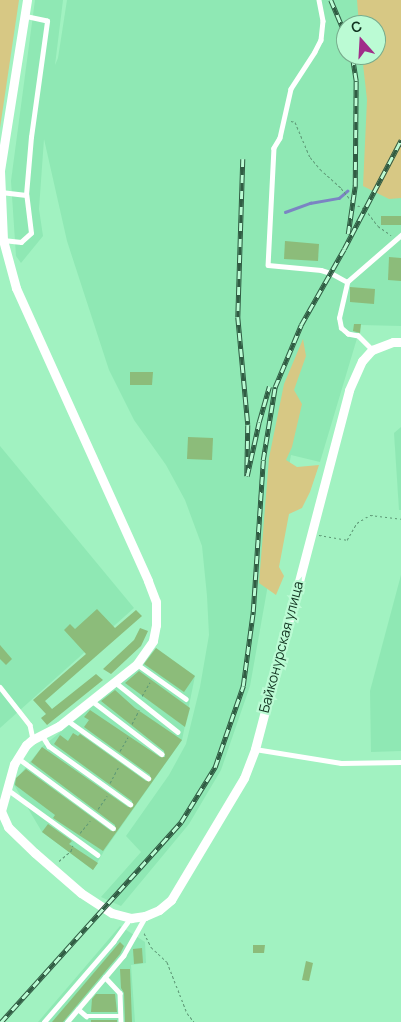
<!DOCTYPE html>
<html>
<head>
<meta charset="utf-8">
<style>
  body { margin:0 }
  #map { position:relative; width:401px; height:1022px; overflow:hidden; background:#a1f2c1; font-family:Manrope,sans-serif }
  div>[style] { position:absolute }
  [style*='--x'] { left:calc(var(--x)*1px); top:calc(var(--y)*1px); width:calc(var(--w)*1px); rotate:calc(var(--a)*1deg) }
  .built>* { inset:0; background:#8fe8b4 }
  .green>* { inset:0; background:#d7c884 }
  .stream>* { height:2.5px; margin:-1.25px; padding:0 1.25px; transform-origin:1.25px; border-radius:1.25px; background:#7b84c3 }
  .building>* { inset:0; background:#8cbc7a }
  .path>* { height:1px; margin-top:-0.5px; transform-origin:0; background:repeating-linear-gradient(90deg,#5d9875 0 2.5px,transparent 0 5px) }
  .service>* { height:4.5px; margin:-2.25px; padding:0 2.25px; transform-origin:2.25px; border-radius:2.25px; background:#fff }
  .minor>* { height:9px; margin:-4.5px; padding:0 4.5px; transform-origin:4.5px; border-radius:4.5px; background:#fff }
  .rail>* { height:4.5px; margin-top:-2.25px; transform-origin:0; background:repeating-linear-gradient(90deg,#bbfbd4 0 8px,#305c43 0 16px); box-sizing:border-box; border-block:1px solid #305c43 }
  span { translate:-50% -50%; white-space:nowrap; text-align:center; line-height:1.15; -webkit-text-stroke:4.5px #bbfbd4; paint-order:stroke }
  .street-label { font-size:14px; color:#113320 }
  .north { position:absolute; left:336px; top:15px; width:50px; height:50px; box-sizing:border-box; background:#bbfbd4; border:1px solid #77ab8c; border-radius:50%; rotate:341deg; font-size:14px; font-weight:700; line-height:20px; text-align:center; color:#113320 }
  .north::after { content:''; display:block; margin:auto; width:18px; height:22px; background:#a02d89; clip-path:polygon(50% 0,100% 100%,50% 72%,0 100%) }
</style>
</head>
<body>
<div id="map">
  <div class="built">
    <i style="clip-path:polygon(evenodd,35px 0,63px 0,55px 65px,58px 58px,67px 0,401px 0,401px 326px,361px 325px,320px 462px,291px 455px,250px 686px,221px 770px,189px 824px,121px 906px,101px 897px,141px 852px,126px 836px,169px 775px,186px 744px,200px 687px,209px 635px,207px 596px,202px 546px,185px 500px,166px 465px,134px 420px,109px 370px,67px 241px,44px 139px,39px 209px,43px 236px,21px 263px,16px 256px,11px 181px,35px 0,346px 25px,376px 25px,376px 55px,346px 55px,346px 25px)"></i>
    <i style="clip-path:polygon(401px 427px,401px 510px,399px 510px,394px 433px)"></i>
    <i style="clip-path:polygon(0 446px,134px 608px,0 728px)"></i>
    <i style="clip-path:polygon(401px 575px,401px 751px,371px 752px,370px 691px)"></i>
    <i style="clip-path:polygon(156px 648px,195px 676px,182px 740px,104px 851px,93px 870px,42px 832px,13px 783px,42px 747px,136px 671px)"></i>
    <i style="clip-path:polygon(120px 926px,145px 942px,146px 963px,131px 965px,135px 1022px,38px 1022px)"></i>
  </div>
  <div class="green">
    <i style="clip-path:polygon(0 0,19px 0,0 128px)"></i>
    <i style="clip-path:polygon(357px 0,401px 0,401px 198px,389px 199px,363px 186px,367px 100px,362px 55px,376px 55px,376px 25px,359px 25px)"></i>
    <i style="clip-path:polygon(303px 339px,306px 356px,294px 390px,302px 404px,292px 447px,286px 460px,297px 467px,319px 465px,310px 492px,302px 508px,289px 514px,279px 567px,284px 576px,276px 595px,259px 583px,269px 458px,284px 384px)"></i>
  </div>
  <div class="stream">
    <i style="--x:285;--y:212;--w:27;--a:-20"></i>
    <i style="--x:310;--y:203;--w:29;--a:-10"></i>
    <i style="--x:339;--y:198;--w:11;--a:-41"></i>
  </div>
  <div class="building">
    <i style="clip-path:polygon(381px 216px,401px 216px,401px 225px,381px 225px)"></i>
    <i style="clip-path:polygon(285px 241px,319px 244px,318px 261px,284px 259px)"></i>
    <i style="clip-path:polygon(389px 257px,401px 258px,401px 281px,388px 280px)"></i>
    <i style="clip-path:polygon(350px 287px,375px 289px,374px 304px,350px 302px)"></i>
    <i style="clip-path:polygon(354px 324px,361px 324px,360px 333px,353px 331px)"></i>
    <i style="clip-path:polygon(130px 372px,153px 372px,152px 385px,130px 385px)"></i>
    <i style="clip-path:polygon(188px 437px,213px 438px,212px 460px,187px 459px)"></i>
    <i style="clip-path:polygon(97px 609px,115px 628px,136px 610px,142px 616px,45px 701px,52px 709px,96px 674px,103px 680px,47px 725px,41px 718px,46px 714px,33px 700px,86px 654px,64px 630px,70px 624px,75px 629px)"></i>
    <i style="clip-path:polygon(140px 628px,148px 631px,141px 646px,111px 674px,103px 669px,134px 640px)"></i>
    <i style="clip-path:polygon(0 645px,12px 659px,6px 665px,0 659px)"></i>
    <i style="clip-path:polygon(156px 648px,195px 676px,184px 692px,144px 664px)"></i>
    <i style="clip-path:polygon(139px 671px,190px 708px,185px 727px,125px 683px)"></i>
    <i style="clip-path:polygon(115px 690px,135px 708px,182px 740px,103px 851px,53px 818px,55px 815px,15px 785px,16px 778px,26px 769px,111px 831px,116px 831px,115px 825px,31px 762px,42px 747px,128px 807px,133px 807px,132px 801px,54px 744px,60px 735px,68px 741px,73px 733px,78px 736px,80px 734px,146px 781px,151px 781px,150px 775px,84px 727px,89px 720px,84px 717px,90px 710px,160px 757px,165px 757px,164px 751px,101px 701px)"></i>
    <i style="clip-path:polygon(48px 824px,72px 841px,69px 844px,98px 863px,93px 870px,42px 832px)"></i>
    <i style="clip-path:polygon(120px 942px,124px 946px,120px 954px,63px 1022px,52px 1022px)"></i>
    <i style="clip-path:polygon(253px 945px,265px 945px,264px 953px,253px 953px)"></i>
    <i style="clip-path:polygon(142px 948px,143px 963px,134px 964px,133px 949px)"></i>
    <i style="clip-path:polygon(306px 961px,313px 963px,309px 981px,302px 980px)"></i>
    <i style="clip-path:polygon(120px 969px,130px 969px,132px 1022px,125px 1022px,124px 993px,121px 988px)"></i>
    <i style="clip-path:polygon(96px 994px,115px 994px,117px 1012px,91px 1012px,92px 999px)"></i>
    <i style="clip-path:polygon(91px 1020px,117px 1020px,117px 1022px,91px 1022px)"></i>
  </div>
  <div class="path">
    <i style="--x:291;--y:121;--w:4;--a:14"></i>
    <i style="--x:295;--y:122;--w:38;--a:67"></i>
    <i style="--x:310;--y:157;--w:16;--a:50"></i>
    <i style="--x:320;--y:169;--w:28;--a:42"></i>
    <i style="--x:341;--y:188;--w:19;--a:51"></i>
    <i style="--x:353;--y:203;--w:13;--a:27"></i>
    <i style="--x:365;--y:209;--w:21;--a:53"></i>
    <i style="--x:378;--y:226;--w:16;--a:35"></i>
    <i style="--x:319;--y:535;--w:28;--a:10"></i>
    <i style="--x:347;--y:540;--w:20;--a:-60"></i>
    <i style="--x:357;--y:523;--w:15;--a:-32"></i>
    <i style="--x:370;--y:515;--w:31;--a:7"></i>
    <i style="--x:142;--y:696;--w:16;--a:-60"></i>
    <i style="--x:132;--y:724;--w:16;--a:-63"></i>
    <i style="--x:120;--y:751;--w:16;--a:-60"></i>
    <i style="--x:110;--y:783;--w:19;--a:-62"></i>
    <i style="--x:98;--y:809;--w:16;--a:-55"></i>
    <i style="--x:80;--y:833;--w:16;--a:-50"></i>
    <i style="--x:59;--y:861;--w:16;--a:-40"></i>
    <i style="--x:71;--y:851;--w:6;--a:-72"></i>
    <i style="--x:144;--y:933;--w:16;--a:63"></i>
    <i style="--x:151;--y:947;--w:22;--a:43"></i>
    <i style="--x:167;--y:962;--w:55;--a:68.6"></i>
    <i style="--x:187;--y:1013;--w:11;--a:52"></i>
  </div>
  <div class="service">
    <i style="--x:319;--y:0;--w:21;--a:79"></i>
    <i style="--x:323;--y:21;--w:19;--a:96"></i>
    <i style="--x:321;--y:40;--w:13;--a:117"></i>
    <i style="--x:315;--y:52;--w:44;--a:123"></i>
    <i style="--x:291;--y:89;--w:50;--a:102.7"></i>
    <i style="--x:280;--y:138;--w:12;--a:121"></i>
    <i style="--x:274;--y:148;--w:117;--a:92.9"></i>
    <i style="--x:268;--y:265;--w:53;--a:5.4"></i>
    <i style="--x:321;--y:270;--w:10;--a:17"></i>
    <i style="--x:331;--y:273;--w:18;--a:29"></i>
    <i style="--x:1;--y:192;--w:25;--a:7"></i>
    <i style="--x:3;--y:240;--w:18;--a:6"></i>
    <i style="--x:21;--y:242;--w:13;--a:-42"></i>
    <i style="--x:31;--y:233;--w:38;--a:-97"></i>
    <i style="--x:26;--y:195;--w:58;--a:-85.1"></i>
    <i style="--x:31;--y:137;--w:117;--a:-82.1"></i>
    <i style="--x:47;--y:21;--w:24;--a:-168"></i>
    <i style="--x:372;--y:350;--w:20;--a:-135"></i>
    <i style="--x:358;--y:336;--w:10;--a:-169"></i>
    <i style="--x:348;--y:334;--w:9;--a:-139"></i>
    <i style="--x:341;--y:328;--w:10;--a:-101"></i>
    <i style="--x:339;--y:318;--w:37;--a:-77"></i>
    <i style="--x:347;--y:282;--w:72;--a:-41"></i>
    <i style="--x:137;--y:664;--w:60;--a:35.5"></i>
    <i style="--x:115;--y:682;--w:80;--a:38.4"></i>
    <i style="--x:0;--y:687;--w:48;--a:51.7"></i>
    <i style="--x:30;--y:725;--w:14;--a:78"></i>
    <i style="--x:91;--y:700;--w:89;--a:37.3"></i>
    <i style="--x:67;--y:720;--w:100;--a:35.6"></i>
    <i style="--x:42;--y:735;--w:13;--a:58"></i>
    <i style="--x:49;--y:746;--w:100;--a:35.6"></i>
    <i style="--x:255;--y:749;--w:87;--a:9.2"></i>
    <i style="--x:341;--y:763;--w:60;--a:-1"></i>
    <i style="--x:18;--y:758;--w:118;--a:36.4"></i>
    <i style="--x:7;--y:789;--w:112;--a:36"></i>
    <i style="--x:105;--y:977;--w:22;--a:47"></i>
    <i style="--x:120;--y:993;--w:29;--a:88"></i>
    <i style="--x:78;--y:1009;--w:11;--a:41"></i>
    <i style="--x:86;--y:1016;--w:35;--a:0"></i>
    <i style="--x:44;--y:1022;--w:106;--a:-49.2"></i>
    <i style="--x:113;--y:942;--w:29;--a:-54"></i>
    <i style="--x:67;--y:1022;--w:87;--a:-49.7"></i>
    <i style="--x:123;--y:956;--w:45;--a:-60.6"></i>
  </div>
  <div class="minor">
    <i style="--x:27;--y:0;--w:173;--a:99"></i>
    <i style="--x:0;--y:171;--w:69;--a:87.5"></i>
    <i style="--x:3;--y:240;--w:50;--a:74.8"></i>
    <i style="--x:16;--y:288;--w:321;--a:65.7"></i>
    <i style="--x:148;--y:581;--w:22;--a:69"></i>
    <i style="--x:156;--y:602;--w:23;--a:90"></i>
    <i style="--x:156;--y:625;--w:16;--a:101"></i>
    <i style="--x:153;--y:641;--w:28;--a:125"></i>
    <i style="--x:137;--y:664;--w:100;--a:141.5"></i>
    <i style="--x:59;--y:726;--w:29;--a:153"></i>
    <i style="--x:33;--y:739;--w:9;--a:139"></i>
    <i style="--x:26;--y:745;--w:22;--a:122"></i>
    <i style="--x:14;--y:764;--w:49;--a:105.5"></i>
    <i style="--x:1;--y:811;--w:17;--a:66"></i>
    <i style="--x:8;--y:827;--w:37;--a:44"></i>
    <i style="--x:35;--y:853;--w:61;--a:41"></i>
    <i style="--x:81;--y:893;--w:37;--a:33"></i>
    <i style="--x:112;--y:913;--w:20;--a:15"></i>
    <i style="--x:131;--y:918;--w:14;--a:-8"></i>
    <i style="--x:145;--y:916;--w:15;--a:-23"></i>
    <i style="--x:159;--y:910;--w:16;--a:-40"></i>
    <i style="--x:171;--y:900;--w:142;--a:-59.1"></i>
    <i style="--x:244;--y:778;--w:31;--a:-69"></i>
    <i style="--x:255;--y:749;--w:371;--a:-75.3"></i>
    <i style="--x:349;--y:390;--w:32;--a:-66"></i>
    <i style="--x:362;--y:361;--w:15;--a:-48"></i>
    <i style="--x:372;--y:350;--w:22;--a:-21"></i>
    <i style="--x:393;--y:342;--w:8;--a:0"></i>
  </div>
  <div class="rail">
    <i style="--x:331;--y:0;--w:39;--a:67"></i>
    <i style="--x:243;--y:159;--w:158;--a:91.8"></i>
    <i style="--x:238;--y:317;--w:108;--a:84.7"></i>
    <i style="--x:248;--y:425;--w:51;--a:91.1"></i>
    <i style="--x:247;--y:476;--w:55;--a:-77.5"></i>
    <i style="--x:259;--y:422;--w:37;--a:-74"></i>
    <i style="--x:348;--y:234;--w:49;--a:-81.7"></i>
    <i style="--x:355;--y:186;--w:105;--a:-89.5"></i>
    <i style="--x:356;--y:81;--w:26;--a:-99"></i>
    <i style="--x:1;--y:1022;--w:269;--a:-48"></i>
    <i style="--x:181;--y:822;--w:65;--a:-58.3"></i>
    <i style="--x:215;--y:767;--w:86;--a:-70.9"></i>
    <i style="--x:243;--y:686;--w:75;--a:-82.3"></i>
    <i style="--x:253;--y:612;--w:152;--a:-86.2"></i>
    <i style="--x:263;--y:460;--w:74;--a:-80.7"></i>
    <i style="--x:275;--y:387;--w:67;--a:-67.2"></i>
    <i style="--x:301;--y:325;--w:87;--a:-60.5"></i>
    <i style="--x:344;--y:249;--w:123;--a:-62.4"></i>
  </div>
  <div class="street-label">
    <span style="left:281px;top:647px;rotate:-75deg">Байконурская улица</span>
  </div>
  <div class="north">С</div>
</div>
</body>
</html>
